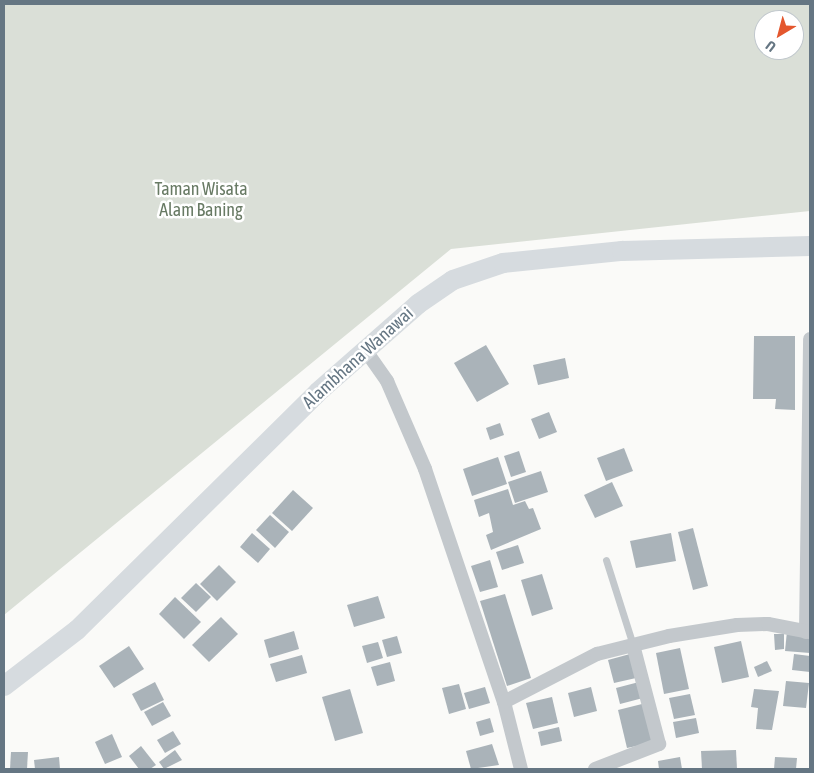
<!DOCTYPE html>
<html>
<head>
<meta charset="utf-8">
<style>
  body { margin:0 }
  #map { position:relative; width:814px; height:773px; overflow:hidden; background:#fafaf8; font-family:"Asap Condensed",sans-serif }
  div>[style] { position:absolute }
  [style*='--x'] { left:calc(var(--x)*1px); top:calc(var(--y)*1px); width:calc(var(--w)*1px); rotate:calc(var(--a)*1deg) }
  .green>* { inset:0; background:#dadfd7 }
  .building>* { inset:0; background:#aab3b9 }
  .lane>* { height:7px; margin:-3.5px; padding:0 3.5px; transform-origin:3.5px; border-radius:3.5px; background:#c3c8cc }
  .street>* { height:14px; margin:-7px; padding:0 7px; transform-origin:7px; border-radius:7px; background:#c3c8cc }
  .secondary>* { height:20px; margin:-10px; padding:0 10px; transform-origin:10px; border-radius:10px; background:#d6dbdf }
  span { translate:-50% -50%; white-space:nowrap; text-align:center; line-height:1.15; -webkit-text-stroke:5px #fff; paint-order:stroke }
  .park-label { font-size:18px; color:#687a64 }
  .street-label { font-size:18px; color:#657683 }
  .frame { position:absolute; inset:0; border:5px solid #657683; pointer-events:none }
  .north { position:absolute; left:754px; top:10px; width:50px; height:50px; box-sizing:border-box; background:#fff; border:1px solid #c1c8cd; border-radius:50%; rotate:217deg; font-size:14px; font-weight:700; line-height:20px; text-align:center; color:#657683 }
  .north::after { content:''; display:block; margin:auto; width:18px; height:22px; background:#e4572e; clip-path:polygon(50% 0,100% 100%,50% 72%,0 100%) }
</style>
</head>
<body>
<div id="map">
  <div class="green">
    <i style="clip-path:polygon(evenodd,4px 4px,810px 4px,810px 211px,451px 249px,4px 615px,4px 4px,764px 20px,794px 20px,794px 50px,764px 50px,764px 20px)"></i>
  </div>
  <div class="building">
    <i style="clip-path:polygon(754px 336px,795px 336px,795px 410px,775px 409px,776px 399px,753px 399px)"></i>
    <i style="clip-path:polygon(486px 345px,509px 384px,477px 402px,454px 363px)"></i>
    <i style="clip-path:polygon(565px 358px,569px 378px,538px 385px,533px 365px)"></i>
    <i style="clip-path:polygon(549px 412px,557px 432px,539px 439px,531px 419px)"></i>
    <i style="clip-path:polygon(500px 423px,504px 435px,490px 440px,486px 428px)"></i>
    <i style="clip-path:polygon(624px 448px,633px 471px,606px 481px,597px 458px)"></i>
    <i style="clip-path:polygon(519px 451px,526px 472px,511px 477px,504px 456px)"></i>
    <i style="clip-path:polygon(498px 457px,507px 484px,472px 496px,463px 469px)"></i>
    <i style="clip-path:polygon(541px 471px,548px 492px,515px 503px,508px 482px)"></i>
    <i style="clip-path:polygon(612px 482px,623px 506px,595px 518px,584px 495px)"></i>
    <i style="clip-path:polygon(508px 489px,513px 505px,525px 501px,529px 509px,533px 508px,541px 529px,491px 550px,486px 535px,493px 532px,489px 513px,479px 517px,474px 500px)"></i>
    <i style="clip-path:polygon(293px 490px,313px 508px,292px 531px,272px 513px)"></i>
    <i style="clip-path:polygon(270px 515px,289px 532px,275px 548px,256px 530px)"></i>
    <i style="clip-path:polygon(693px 528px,708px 586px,693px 590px,678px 532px)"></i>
    <i style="clip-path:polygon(252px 533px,270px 549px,258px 563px,240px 547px)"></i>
    <i style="clip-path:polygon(671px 533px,676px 561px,636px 568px,630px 541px)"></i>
    <i style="clip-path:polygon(518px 545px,524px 563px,502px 570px,496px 552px)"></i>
    <i style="clip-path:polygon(490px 560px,498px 587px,480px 592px,471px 566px)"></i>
    <i style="clip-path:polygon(219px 565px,236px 582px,217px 601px,200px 584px)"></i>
    <i style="clip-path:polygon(542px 574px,553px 609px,532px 616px,521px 580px)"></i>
    <i style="clip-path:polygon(196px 583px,211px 597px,196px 612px,181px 598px)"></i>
    <i style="clip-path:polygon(505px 594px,531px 678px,507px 686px,480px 601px)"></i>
    <i style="clip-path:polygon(378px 596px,385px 618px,354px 627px,347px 605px)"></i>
    <i style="clip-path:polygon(175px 597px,201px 622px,184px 639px,159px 614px)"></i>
    <i style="clip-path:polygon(221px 617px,238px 634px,209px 662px,192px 645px)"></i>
    <i style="clip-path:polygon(294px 631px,299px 649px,269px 658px,264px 640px)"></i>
    <i style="clip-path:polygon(787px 631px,810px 634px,810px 653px,785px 651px)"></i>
    <i style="clip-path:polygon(774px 634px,784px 634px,784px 649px,775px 650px)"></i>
    <i style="clip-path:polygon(397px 636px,402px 653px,387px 657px,382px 640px)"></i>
    <i style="clip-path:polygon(741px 641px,749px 677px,722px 683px,714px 647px)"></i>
    <i style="clip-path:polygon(378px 642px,383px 658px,367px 663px,362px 646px)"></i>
    <i style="clip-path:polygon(129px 646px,144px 669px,114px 688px,99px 666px)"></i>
    <i style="clip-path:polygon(680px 648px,689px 689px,664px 694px,656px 653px)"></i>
    <i style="clip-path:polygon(630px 654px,636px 678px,614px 683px,608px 660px)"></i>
    <i style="clip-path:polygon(794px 654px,810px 656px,810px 672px,792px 670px)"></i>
    <i style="clip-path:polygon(302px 655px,307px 673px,276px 682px,270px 664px)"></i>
    <i style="clip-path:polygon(767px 661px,772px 671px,758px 677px,754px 667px)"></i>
    <i style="clip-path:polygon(390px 662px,395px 681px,377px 686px,371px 667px)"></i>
    <i style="clip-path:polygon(786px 681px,809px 683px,806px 708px,783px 706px)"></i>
    <i style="clip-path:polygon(155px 682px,164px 700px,141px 711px,132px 694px)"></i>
    <i style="clip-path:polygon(639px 682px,643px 698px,620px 704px,616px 688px)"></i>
    <i style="clip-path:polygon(459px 684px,466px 709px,449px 714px,442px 688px)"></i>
    <i style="clip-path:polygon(485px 687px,490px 703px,469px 709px,464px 693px)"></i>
    <i style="clip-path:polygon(591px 687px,597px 711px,574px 717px,568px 693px)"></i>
    <i style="clip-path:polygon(350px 689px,363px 733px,335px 741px,322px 697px)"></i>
    <i style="clip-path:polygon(754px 689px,779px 691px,772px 730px,756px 729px,758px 708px,751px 707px)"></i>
    <i style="clip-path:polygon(690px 694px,695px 715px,674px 719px,669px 698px)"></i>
    <i style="clip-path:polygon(552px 697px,558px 723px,533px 729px,526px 703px)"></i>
    <i style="clip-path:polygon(163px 702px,171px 716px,152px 726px,144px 712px)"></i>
    <i style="clip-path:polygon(646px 703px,655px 742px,627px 748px,618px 710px)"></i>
    <i style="clip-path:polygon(490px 718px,494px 732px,480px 736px,476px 722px)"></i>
    <i style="clip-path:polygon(696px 718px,699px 733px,676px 738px,673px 722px)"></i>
    <i style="clip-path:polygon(559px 727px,562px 741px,541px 746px,538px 732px)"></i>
    <i style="clip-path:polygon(173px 731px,181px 744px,165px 753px,157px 740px)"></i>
    <i style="clip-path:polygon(112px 734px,122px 757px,105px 764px,95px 742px)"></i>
    <i style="clip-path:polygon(492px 744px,499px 765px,471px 769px,466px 751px)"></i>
    <i style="clip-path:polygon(141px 746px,156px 765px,150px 769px,139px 769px,129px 756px)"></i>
    <i style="clip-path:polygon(175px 750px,182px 760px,164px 769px,159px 762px)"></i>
    <i style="clip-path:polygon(736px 750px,737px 769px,702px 769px,701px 751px)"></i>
    <i style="clip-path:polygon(11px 752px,28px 752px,27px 769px,10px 769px)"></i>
    <i style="clip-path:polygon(59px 757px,60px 769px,35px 769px,34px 760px)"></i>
    <i style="clip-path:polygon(680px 757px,682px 769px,659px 769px,658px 761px)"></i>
    <i style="clip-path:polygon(775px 757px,797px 758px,796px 769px,774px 769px)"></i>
  </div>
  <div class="lane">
    <i style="--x:606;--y:560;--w:89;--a:72.4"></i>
  </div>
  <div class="street">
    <i style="--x:366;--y:351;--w:37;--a:55"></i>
    <i style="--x:387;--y:381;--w:96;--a:66.6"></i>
    <i style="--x:425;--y:469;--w:246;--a:71.3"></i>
    <i style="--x:504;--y:702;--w:69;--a:75.8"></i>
    <i style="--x:806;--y:632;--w:293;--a:-89.2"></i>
    <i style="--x:504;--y:702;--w:105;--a:-27.3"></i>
    <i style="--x:597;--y:654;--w:74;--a:-14"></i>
    <i style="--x:669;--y:636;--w:69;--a:-9.2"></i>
    <i style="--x:737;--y:625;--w:31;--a:-2"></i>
    <i style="--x:768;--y:624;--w:43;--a:10.8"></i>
    <i style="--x:595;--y:769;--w:69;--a:-21.3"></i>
    <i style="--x:659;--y:744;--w:102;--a:-104.7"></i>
  </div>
  <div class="secondary">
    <i style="--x:4;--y:686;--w:92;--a:-37.5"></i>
    <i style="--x:77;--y:630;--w:339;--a:-44.6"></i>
    <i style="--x:318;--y:392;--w:133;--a:-41.3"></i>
    <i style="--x:418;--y:304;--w:42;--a:-34.4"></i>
    <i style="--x:453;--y:280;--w:53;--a:-18.8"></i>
    <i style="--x:503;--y:263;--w:120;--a:-5.8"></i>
    <i style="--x:622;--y:251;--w:188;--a:-1.5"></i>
  </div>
  <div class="park-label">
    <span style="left:201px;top:200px">Taman Wisata<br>Alam Baning</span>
  </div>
  <div class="street-label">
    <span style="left:358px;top:358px;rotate:-42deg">Alambhana Wanawai</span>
  </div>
  <div class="frame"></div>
  <div class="north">U</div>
</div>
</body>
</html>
